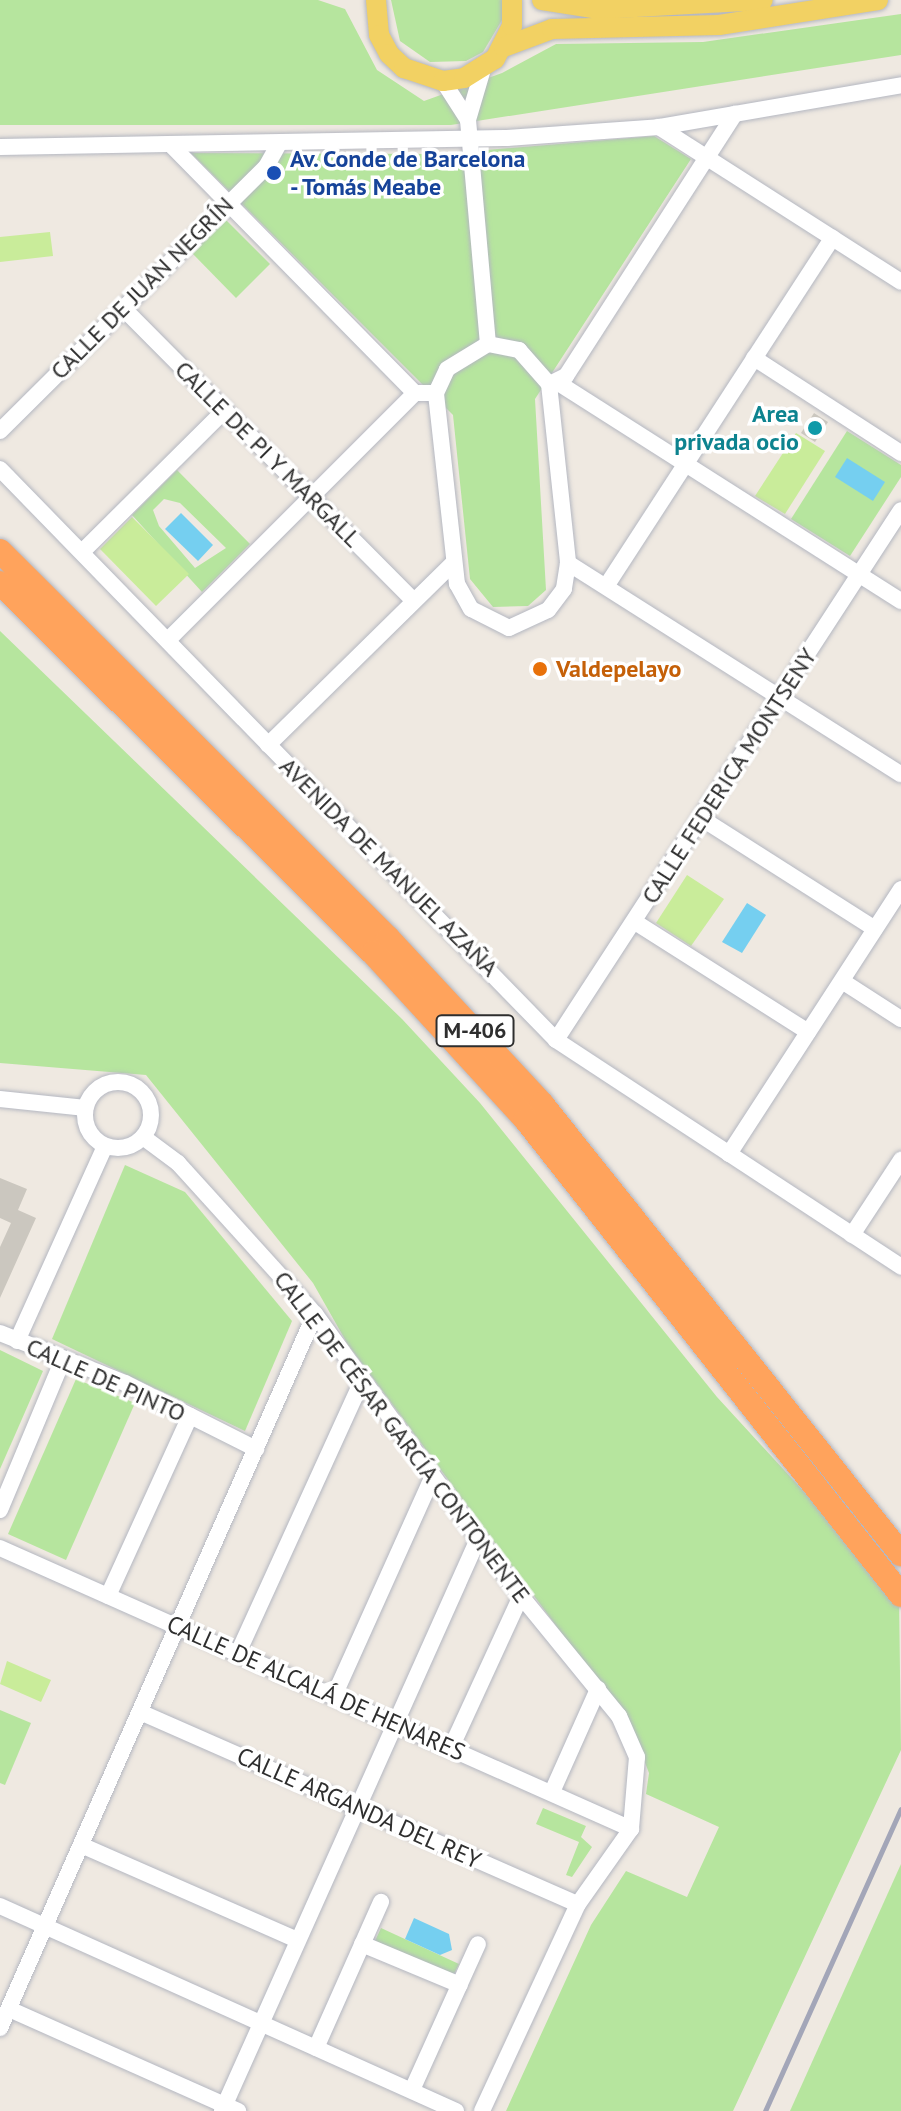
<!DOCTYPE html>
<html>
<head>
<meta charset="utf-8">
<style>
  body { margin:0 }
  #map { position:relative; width:901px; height:2111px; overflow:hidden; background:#efe9e1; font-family:"PT Sans",sans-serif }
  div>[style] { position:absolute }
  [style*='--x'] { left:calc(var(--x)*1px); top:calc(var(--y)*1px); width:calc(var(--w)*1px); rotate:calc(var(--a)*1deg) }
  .green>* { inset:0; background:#b6e59e }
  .pitch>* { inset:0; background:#c9ec9a }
  .water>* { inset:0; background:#75cff0 }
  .building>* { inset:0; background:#cbc7bf }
  .roads { filter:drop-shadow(0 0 2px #b4b7c1) drop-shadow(0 0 2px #b4b7c1) }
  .minor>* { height:16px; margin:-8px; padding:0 8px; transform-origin:8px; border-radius:8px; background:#fff }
  .minor>.ring { margin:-8px; padding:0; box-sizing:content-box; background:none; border:16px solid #fff; border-radius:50% }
  .major>* { height:20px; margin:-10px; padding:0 10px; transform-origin:10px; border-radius:10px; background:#f2d163 }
  .highway>* { height:24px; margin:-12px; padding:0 12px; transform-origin:12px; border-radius:12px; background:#ffa35c }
  .rail>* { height:5px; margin:-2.5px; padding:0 2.5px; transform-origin:2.5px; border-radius:2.5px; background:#a3a6b8 }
  .dots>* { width:22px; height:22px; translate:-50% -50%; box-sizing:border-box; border:4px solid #fff; border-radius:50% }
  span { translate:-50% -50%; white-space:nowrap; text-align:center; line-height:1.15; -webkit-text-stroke:7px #fff; paint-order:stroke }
  .shield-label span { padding:2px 6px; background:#fff; border:2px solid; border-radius:6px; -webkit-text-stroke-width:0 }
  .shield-label { font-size:22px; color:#2e2e2e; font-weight:700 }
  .transit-label { font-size:24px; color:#164399; font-weight:700 }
  .left { translate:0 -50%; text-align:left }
  .street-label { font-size:24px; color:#2e2e2e }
  .culture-label { font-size:24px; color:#0d838f; font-weight:700 }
  .right { translate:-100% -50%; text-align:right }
  .food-label { font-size:24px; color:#c56008; font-weight:700 }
</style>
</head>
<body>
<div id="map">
  <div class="green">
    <i style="clip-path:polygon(0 0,318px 0,345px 9px,377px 70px,424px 101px,502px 73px,556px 44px,703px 42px,901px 14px,901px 55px,451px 125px,0 125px)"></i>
    <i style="clip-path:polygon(391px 0,503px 0,502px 20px,483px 52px,466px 61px,430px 62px,400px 41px)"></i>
    <i style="clip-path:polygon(654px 136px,691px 159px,535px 399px,546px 590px,528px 606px,493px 607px,470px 579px,453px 415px,191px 153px,438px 154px)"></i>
    <i style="clip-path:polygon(225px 219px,270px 264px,236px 298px,192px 253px)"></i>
    <i style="clip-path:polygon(847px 431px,901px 465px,901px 477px,850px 556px,791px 519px)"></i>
    <i style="clip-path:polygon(evenodd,177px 470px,250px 544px,202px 592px,132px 515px,177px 470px,164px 499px,180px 503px,226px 548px,195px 568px,159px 526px,153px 510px,164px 499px)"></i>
    <i style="clip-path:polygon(0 631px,402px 1019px,480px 1103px,717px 1397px,899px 1595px,901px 1750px,733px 2111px,506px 2111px,591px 1925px,626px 1871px,687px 1897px,719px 1827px,646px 1794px,649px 1773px,631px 1727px,347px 1343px,313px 1283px,146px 1075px,0 1063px)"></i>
    <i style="clip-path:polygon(125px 1165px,185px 1192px,292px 1321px,245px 1431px,52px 1339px)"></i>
    <i style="clip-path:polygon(0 1350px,43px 1371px,0 1469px)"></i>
    <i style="clip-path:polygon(76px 1379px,135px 1403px,66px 1560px,8px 1534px)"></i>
    <i style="clip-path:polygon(0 1710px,31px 1723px,5px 1785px,0 1783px)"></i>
    <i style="clip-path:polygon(543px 1808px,586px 1826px,581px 1837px,592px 1847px,572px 1877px,566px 1875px,579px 1842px,536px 1824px)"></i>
    <i style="clip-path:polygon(901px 1864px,901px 2111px,790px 2111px)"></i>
    <i style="clip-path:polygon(381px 1928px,459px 1964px,453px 1976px,375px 1941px)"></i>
  </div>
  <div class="pitch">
    <i style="clip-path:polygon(50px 232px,53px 256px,0 262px,0 237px)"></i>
    <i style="clip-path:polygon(796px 433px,825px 451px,785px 514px,755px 496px)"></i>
    <i style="clip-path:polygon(132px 517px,189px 574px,156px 606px,100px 549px)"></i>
    <i style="clip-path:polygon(687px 875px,724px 899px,691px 946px,656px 923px)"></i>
    <i style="clip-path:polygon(7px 1661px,51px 1680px,41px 1702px,0 1684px)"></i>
  </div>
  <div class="water">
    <i style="clip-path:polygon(847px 458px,885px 482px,873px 501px,835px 477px)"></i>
    <i style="clip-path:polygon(181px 513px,213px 545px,198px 561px,165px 529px)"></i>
    <i style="clip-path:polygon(747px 903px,766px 915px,742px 953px,722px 942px)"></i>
    <i style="clip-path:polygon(414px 1918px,449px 1934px,452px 1950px,440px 1955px,405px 1939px)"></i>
  </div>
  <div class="building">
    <i style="clip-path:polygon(814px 413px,828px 422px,815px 442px,801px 433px)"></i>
    <i style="clip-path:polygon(0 1178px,27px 1189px,18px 1210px,36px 1218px,0 1298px,0 1247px,11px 1223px,0 1218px)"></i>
  </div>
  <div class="roads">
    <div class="minor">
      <i style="--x:483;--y:69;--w:53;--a:106.4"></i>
      <i style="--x:468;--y:120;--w:225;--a:84.9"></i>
      <i style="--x:443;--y:81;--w:46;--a:57.3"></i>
      <i style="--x:659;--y:127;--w:287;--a:32.6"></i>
      <i style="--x:171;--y:145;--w:348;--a:45.5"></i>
      <i style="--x:0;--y:147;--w:507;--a:-1.02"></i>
      <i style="--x:507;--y:138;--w:152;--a:-4.1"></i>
      <i style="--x:659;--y:127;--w:246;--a:-9.8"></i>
      <i style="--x:123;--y:308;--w:412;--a:45.2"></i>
      <i style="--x:488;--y:344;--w:32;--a:11"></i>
      <i style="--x:519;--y:350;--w:45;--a:48.6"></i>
      <i style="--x:549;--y:384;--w:180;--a:83.9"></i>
      <i style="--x:568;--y:563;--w:26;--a:99"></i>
      <i style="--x:564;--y:589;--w:26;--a:127"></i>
      <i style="--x:548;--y:610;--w:43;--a:155.2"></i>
      <i style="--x:509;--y:628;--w:42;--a:-153.4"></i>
      <i style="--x:471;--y:609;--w:29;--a:-119"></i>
      <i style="--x:457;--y:584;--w:192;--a:-96.3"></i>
      <i style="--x:436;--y:393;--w:26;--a:-65"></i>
      <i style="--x:447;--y:369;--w:48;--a:-31.4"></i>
      <i style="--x:754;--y:358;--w:175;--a:32.9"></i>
      <i style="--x:550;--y:384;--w:18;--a:-27"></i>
      <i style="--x:566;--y:376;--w:312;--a:-57.2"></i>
      <i style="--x:560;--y:384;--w:404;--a:32.5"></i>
      <i style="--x:0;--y:431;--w:375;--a:-44.8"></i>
      <i style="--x:266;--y:167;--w:26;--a:-61"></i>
      <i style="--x:0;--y:469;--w:797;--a:45.76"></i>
      <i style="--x:556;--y:1040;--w:413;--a:33.3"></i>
      <i style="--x:84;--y:550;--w:199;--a:-44.8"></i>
      <i style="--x:568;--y:563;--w:394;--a:32.4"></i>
      <i style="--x:607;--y:585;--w:414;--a:-57"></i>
      <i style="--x:170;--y:638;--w:346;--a:-45"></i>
      <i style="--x:415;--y:393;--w:21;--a:0"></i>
      <i style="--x:268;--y:745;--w:260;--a:-44.5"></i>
      <i style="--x:701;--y:818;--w:206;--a:32.5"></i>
      <i style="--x:635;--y:922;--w:205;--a:32.4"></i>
      <i style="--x:842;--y:981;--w:70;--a:32.8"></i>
      <i style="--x:556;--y:1040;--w:632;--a:-56.94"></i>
      <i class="ring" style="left:85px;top:1082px;width:50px;height:50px"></i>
      <i style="--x:0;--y:1099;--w:86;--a:6"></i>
      <i style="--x:143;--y:1137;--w:44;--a:36.6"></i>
      <i style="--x:178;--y:1163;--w:204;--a:47.8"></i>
      <i style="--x:315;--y:1314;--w:349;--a:53.9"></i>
      <i style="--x:521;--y:1596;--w:155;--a:50.8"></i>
      <i style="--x:619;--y:1716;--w:45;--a:66.3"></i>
      <i style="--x:637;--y:1757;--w:72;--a:94.8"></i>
      <i style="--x:631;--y:1829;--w:92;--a:125.2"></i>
      <i style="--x:578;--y:1904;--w:228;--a:114.9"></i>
      <i style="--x:729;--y:1154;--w:316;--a:-57"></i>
      <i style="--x:852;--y:1235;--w:90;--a:-56.8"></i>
      <i style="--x:0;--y:1333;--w:135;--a:21.8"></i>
      <i style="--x:125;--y:1383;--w:147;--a:26.7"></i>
      <i style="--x:17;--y:1341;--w:214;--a:-65.7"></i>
      <i style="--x:0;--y:1510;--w:160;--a:-67.3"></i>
      <i style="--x:0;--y:1548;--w:691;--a:24"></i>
      <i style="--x:108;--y:1596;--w:198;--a:-65.5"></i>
      <i style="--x:238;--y:1653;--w:301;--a:-65.5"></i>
      <i style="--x:334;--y:1696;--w:241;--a:-65.8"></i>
      <i style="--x:140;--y:1712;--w:478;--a:23.7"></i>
      <i style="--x:451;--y:1748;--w:167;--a:-65.3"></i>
      <i style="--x:552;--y:1792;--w:113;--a:-65.9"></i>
      <i style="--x:81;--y:1845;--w:234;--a:23.7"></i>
      <i style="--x:0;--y:1906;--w:500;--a:24.2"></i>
      <i style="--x:362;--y:1944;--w:106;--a:22.7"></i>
      <i style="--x:9;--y:2009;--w:251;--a:24"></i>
      <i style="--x:0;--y:2028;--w:780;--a:-66.19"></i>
      <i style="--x:316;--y:2048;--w:160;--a:-66"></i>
      <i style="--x:412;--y:2090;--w:160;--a:-65.7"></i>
      <i style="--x:222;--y:2111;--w:627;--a:-65.89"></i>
    </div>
    <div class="major">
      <i style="--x:376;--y:0;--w:35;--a:85"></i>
      <i style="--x:379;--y:35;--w:21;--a:62"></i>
      <i style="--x:389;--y:54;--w:21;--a:43"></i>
      <i style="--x:404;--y:68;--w:41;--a:18.4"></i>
      <i style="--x:443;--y:81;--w:21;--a:-8"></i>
      <i style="--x:464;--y:78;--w:36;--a:-32"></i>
      <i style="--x:495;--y:59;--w:37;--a:-63"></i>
      <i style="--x:512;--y:26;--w:26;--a:-90"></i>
      <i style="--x:542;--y:0;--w:58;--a:9"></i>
      <i style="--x:599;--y:9;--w:164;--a:-3.1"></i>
      <i style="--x:504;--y:47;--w:51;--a:-20.6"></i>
      <i style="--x:552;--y:29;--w:167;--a:-1.4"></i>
      <i style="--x:719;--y:25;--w:161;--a:-8.9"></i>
    </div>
    <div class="highway">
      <i style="--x:0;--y:551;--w:548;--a:44.93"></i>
      <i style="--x:388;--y:938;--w:226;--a:47.1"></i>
      <i style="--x:542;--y:1104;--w:576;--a:51.42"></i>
      <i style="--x:0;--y:583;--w:525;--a:44.77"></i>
      <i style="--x:373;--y:953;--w:226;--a:47.5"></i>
      <i style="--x:526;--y:1120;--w:605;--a:51.71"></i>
    </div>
  </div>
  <div class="rail">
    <i style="--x:765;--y:2111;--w:331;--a:-65.8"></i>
  </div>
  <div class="dots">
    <i style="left:274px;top:173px;background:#1a4fb4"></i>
    <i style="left:815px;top:428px;background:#0f9aa8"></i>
    <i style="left:540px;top:669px;background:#e8710a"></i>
  </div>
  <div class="shield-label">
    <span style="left:475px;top:1031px">M-406</span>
  </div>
  <div class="transit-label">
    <span class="left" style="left:290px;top:173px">Av. Conde de Barcelona<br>- Tomás Meabe</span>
  </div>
  <div class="street-label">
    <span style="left:142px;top:288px;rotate:-45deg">CALLE DE JUAN NEGRÍN</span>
    <span style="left:268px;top:454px;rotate:45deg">CALLE DE PI Y MARGALL</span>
    <span style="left:729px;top:776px;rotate:-57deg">CALLE FEDERICA MONTSENY</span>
    <span style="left:389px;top:867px;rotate:45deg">AVENIDA DE MANUEL AZAÑA</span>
    <span style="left:106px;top:1380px;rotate:24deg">CALLE DE PINTO</span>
    <span style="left:402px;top:1437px;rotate:53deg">CALLE DE CÉSAR GARCÍA CONTONENTE</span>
    <span style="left:316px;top:1688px;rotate:24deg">CALLE DE ALCALÁ DE HENARES</span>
    <span style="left:359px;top:1808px;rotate:24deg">CALLE ARGANDA DEL REY</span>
  </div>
  <div class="culture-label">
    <span class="right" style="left:799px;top:428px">Area<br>privada ocio</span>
  </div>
  <div class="food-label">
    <span class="left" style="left:556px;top:669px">Valdepelayo</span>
  </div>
</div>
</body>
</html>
